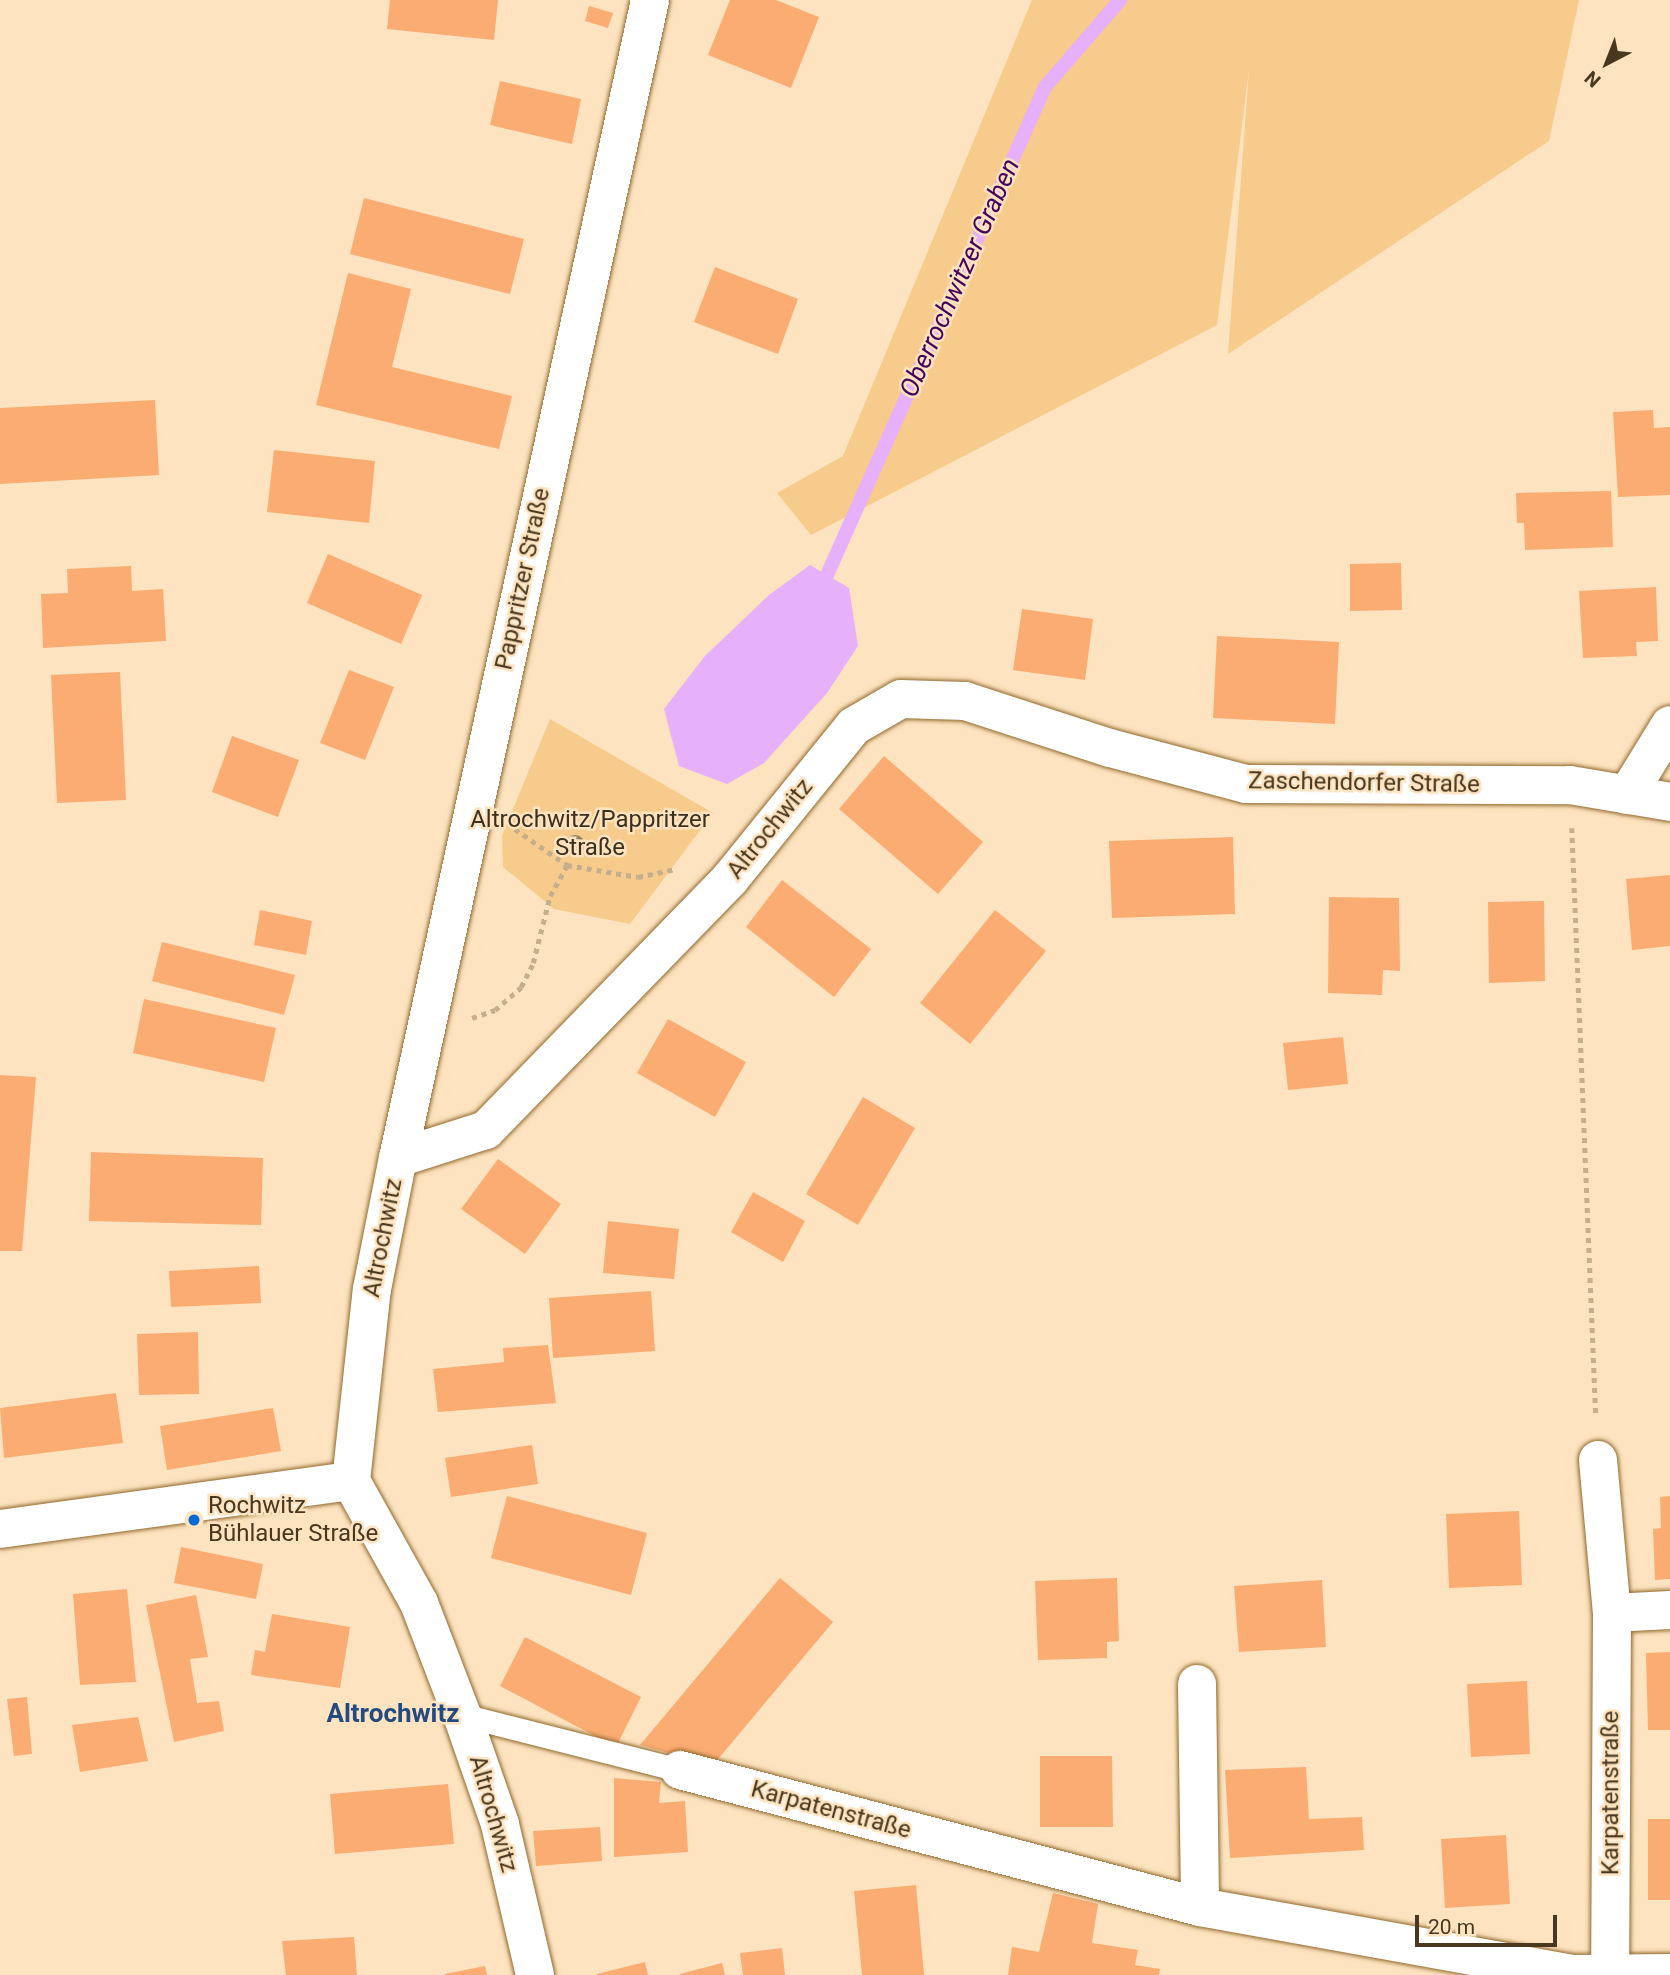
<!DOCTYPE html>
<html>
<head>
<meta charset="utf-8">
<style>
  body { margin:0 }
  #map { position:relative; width:1670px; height:1975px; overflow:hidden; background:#fde3bf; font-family:Roboto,sans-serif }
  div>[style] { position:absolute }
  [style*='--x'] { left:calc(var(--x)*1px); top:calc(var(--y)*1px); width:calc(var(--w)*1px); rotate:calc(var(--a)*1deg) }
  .green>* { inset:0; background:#f7cb8b }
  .water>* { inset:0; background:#e6b0fb }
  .stream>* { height:14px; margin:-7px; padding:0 7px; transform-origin:7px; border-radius:7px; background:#e6b0fb }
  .building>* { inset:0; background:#fbac72 }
  .path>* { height:4.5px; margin-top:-2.25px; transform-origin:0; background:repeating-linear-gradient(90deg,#c5ae8d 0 5px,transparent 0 10px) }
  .roads { filter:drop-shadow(0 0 2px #90692c) drop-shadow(0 0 2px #90692c) }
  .lane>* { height:23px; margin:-11.5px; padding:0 11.5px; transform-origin:11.5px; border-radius:11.5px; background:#fff }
  .street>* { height:38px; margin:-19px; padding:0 19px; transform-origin:19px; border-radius:19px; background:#fff }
  .trees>* { width:20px; height:20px; margin:-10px; border-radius:50%; background:#938066 }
  .dots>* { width:19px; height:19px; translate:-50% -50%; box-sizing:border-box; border:4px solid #fde3bf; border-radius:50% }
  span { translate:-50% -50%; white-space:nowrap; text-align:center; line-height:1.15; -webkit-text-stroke:5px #fde3bf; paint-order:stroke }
  .street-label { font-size:24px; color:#49381f }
  .park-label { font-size:24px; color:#3c2f1d }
  .poi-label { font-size:24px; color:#49381f }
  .left { translate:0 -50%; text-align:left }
  .water-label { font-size:26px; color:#47025b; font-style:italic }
  .neighbourhood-label { font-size:26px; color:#234b81; font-weight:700 }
  .north { position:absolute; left:1572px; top:28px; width:70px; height:70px; -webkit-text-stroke:5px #fde3bf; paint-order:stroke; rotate:222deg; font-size:19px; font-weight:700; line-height:28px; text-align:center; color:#49381f }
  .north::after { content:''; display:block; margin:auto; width:24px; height:32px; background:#49381f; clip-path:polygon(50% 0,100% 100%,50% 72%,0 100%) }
  .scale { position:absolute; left:1415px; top:1915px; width:142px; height:32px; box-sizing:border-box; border:4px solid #49381f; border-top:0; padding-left:9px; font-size:21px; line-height:24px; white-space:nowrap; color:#49381f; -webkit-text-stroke:5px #fde3bf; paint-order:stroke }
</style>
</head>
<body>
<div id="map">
  <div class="green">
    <i style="clip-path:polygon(1032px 0,1579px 0,1549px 141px,1228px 354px,1249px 70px,1217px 325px,811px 535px,777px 493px,843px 456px)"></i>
    <i style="clip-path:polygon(550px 719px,713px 813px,630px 924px,554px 909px,503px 867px,502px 836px)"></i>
  </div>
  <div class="water">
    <i style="clip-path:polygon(810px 565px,849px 588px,858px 646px,827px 693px,764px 763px,727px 784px,679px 766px,664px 709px,705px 656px,769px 595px)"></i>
  </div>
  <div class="stream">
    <i style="--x:827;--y:575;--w:534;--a:-65.93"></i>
    <i style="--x:1045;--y:87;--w:115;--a:-49.2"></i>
  </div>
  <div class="building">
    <i style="clip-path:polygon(390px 0,498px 0,494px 40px,387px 29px)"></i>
    <i style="clip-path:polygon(730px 0,776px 0,819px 17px,791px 88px,708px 55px)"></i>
    <i style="clip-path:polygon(589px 6px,613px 13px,608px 28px,585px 21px)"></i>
    <i style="clip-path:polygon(500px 81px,581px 99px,572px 144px,490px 125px)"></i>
    <i style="clip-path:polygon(364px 198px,524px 239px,510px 294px,350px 254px)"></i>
    <i style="clip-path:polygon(715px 267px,798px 299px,778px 354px,694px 322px)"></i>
    <i style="clip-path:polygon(348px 273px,411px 289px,392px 367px,512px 396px,499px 449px,316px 405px)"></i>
    <i style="clip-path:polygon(155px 400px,159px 475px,0 484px,0 408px)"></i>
    <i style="clip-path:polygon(1653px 410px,1654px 428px,1670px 427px,1670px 495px,1618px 497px,1613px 412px)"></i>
    <i style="clip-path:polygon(274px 450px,375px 461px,369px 523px,267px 512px)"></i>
    <i style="clip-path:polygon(1611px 491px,1613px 547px,1525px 550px,1524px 523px,1517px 523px,1516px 493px)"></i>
    <i style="clip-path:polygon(328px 554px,422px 595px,401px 644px,307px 603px)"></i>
    <i style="clip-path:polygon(1401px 563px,1402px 610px,1350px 611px,1350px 564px)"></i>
    <i style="clip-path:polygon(131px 566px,132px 591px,163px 589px,166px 641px,43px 648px,41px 594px,68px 593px,67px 569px)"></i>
    <i style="clip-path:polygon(1656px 587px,1658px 641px,1636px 642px,1637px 656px,1583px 658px,1579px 591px)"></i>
    <i style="clip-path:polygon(1022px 609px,1093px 619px,1085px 680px,1013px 670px)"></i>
    <i style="clip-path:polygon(1217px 636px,1339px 642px,1335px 724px,1213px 718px)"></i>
    <i style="clip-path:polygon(349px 670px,394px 687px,365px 760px,320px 743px)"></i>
    <i style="clip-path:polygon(120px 672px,126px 800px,57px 803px,51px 675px)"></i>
    <i style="clip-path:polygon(232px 736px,299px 760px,278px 817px,212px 792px)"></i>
    <i style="clip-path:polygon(884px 756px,983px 842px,938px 894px,839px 809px)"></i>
    <i style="clip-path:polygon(1233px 837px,1235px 914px,1112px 918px,1109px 841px)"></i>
    <i style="clip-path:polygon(1670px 875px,1670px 946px,1632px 950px,1626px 879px)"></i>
    <i style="clip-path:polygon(782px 880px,871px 949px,834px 997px,746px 927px)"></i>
    <i style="clip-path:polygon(1329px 897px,1399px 898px,1400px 971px,1383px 970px,1382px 995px,1328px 993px)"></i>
    <i style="clip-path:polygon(1544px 901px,1545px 981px,1489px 983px,1488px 902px)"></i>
    <i style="clip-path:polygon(260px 910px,312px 921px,306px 955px,254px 945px)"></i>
    <i style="clip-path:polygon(995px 910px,1046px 951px,970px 1044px,920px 1003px)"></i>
    <i style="clip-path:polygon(162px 942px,295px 975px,284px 1015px,152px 981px)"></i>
    <i style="clip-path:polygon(144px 999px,276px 1028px,264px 1082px,133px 1053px)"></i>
    <i style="clip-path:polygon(668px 1019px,746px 1062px,715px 1117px,637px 1073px)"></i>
    <i style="clip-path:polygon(1343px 1037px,1348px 1084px,1288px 1090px,1283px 1043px)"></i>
    <i style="clip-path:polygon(0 1075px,36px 1077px,22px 1251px,0 1251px)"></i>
    <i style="clip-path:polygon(863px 1097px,915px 1128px,858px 1225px,806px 1194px)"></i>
    <i style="clip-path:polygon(91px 1152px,263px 1158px,261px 1225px,89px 1221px)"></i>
    <i style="clip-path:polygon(498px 1159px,561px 1204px,525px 1254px,461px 1209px)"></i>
    <i style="clip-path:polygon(753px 1192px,805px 1221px,783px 1262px,731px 1232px)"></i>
    <i style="clip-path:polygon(608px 1221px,679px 1229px,674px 1279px,603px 1273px)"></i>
    <i style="clip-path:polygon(259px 1266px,261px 1303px,171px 1307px,169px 1271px)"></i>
    <i style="clip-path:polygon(651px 1291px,655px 1351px,553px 1358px,549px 1298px)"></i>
    <i style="clip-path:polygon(198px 1332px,199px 1394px,139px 1395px,137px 1334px)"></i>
    <i style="clip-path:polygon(548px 1345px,556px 1403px,438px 1412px,433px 1369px,504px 1362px,503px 1348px)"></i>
    <i style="clip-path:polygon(116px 1393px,123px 1443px,4px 1458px,0 1408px)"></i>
    <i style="clip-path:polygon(273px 1408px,281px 1451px,167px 1470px,160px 1426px)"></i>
    <i style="clip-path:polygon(532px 1445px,538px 1484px,451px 1497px,445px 1458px)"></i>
    <i style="clip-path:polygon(507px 1496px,647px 1533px,631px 1595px,491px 1558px)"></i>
    <i style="clip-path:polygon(1670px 1496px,1670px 1579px,1655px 1580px,1653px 1529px,1661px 1528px,1660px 1497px)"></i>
    <i style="clip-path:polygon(1519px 1511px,1522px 1585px,1449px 1588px,1446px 1514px)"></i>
    <i style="clip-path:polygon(181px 1547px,263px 1564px,256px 1599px,174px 1583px)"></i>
    <i style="clip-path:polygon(780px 1578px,833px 1622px,713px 1765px,640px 1745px)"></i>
    <i style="clip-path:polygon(1117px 1578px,1119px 1641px,1107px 1642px,1107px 1658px,1038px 1660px,1035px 1581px)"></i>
    <i style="clip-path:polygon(1322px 1580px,1326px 1647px,1239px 1652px,1234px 1586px)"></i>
    <i style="clip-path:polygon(127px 1589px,136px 1682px,80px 1685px,73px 1594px)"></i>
    <i style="clip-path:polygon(196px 1595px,208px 1657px,190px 1659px,197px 1703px,219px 1701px,224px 1731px,174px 1742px,146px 1605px)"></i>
    <i style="clip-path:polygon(272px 1614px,350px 1627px,340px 1688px,251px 1675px,255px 1650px,265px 1652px)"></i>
    <i style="clip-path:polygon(525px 1637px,641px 1697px,616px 1747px,500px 1686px)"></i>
    <i style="clip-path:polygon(1670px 1652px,1670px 1730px,1648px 1730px,1646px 1653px)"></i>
    <i style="clip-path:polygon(1527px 1681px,1530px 1754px,1471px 1757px,1467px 1684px)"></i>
    <i style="clip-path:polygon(27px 1697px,32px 1754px,14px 1756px,7px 1699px)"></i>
    <i style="clip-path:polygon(138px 1717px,148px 1761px,80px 1772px,72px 1725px)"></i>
    <i style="clip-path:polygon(1040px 1756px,1112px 1756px,1113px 1827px,1040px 1827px)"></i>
    <i style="clip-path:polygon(1306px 1767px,1309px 1819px,1362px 1817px,1364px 1850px,1230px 1858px,1225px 1770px)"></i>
    <i style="clip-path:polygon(614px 1778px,661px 1782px,659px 1803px,685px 1801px,688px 1852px,614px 1857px)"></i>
    <i style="clip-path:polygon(448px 1784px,454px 1844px,335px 1854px,330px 1794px)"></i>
    <i style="clip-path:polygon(1648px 1819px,1670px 1819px,1670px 1900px,1648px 1900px)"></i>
    <i style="clip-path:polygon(600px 1827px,602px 1861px,536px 1866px,533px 1831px)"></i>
    <i style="clip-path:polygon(1506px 1835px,1510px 1904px,1445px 1908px,1441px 1839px)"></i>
    <i style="clip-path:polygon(916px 1885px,924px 1975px,862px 1975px,854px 1891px)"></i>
    <i style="clip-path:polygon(1053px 1893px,1098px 1904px,1092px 1943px,1138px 1950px,1135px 1965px,1160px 1969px,1159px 1975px,1008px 1975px,1012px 1947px,1039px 1952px)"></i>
    <i style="clip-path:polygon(354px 1937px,357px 1975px,286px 1975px,282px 1941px)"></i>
    <i style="clip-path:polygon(782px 1948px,785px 1975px,743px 1975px,740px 1953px)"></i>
    <i style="clip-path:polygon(645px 1962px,648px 1975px,597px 1975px,597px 1974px)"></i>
    <i style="clip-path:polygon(722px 1963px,725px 1975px,680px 1975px,680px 1974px)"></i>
    <i style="clip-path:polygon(485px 1966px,487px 1975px,445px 1975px,445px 1974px)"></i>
  </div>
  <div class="path">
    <i style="--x:1572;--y:828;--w:589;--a:87.67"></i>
    <i style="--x:515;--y:829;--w:63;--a:34.7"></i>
    <i style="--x:567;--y:865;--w:72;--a:9.6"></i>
    <i style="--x:638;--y:877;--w:38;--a:-12"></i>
    <i style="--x:472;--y:1018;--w:24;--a:-19"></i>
    <i style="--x:495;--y:1010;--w:35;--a:-41"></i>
    <i style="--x:521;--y:987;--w:27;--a:-63"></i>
    <i style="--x:533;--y:963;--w:69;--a:-75.8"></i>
    <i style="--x:550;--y:896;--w:35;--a:-61"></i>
  </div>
  <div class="roads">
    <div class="lane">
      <i style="--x:462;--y:1715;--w:225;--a:14.2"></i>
    </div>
    <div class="street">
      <i style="--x:1627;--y:795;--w:82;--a:-58.4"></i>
      <i style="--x:398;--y:1158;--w:92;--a:-17.7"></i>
      <i style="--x:486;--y:1130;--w:350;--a:-45.8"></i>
      <i style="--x:730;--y:879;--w:197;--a:-51"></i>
      <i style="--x:854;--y:726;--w:54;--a:-29.9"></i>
      <i style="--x:901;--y:699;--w:64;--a:1.8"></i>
      <i style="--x:965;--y:701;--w:152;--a:18"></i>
      <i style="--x:1110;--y:748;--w:141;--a:14.8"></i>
      <i style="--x:1246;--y:784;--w:324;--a:0.2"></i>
      <i style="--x:1570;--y:785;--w:101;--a:9.6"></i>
      <i style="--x:1598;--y:1460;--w:154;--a:84.8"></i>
      <i style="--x:1612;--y:1613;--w:362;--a:90.3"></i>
      <i style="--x:0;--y:1529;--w:354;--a:-7.8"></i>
      <i style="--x:1612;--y:1613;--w:58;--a:-3"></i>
      <i style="--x:1197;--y:1684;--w:223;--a:89.2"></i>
      <i style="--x:680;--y:1770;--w:538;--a:14.76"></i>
      <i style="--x:1200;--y:1907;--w:377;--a:10.2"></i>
      <i style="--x:1571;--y:1974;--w:99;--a:-0.6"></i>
      <i style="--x:535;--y:1975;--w:155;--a:-103.1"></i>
      <i style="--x:500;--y:1824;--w:115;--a:-109.2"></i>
      <i style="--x:462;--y:1715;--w:120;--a:-111"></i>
      <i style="--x:419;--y:1603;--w:140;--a:-119.1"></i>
      <i style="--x:351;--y:1481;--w:193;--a:-83.8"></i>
      <i style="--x:372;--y:1289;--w:134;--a:-78.8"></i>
      <i style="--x:398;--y:1158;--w:1185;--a:-77.72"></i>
    </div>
  </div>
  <div class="trees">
    <i style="left:575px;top:845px"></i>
  </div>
  <div class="dots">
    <i style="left:194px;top:1520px;background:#0769d1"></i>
  </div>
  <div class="street-label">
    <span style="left:523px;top:579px;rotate:-78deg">Pappritzer Straße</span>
    <span style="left:1364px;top:783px;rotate:1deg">Zaschendorfer Straße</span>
    <span style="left:770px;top:829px;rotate:-51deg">Altrochwitz</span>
    <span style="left:383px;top:1238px;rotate:-79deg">Altrochwitz</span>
    <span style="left:1611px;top:1793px;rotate:-90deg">Karpatenstraße</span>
    <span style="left:831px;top:1810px;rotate:15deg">Karpatenstraße</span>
    <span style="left:493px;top:1814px;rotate:74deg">Altrochwitz</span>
  </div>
  <div class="park-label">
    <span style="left:590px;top:834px">Altrochwitz/Pappritzer<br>Straße</span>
  </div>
  <div class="poi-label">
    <span class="left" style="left:208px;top:1520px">Rochwitz<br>Bühlauer Straße</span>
  </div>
  <div class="water-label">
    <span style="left:960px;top:278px;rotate:-66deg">Oberrochwitzer Graben</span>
  </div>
  <div class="neighbourhood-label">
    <span style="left:393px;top:1714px">Altrochwitz</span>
  </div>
  <div class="north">N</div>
  <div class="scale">20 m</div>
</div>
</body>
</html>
